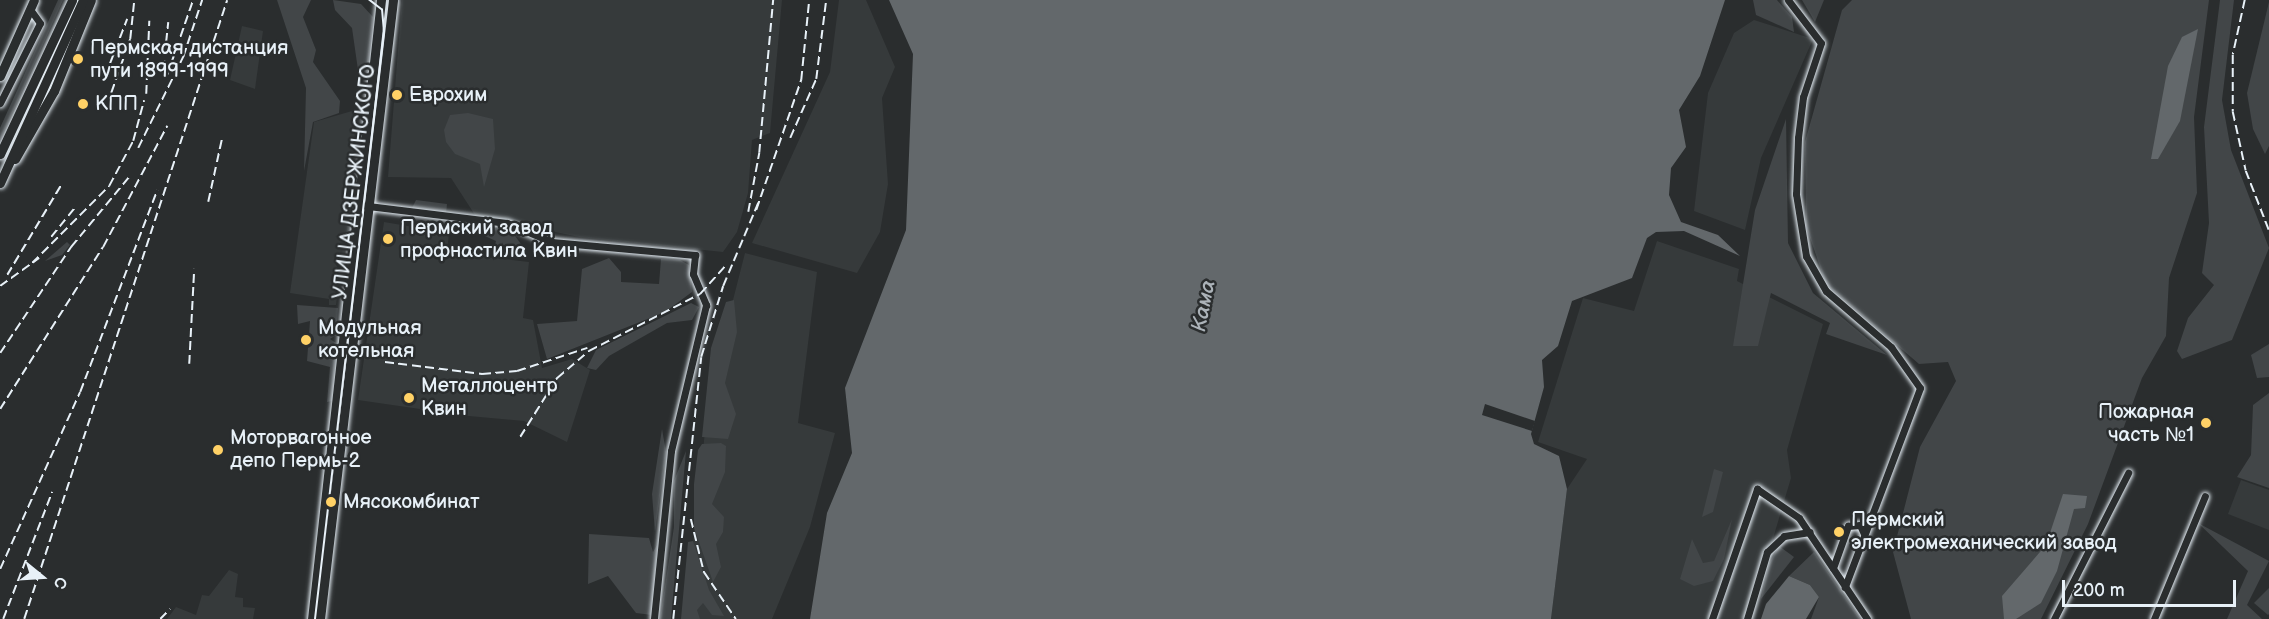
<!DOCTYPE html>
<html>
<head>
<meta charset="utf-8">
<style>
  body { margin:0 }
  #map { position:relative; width:2269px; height:619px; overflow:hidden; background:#2a2d2e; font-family:"Balsamiq Sans",sans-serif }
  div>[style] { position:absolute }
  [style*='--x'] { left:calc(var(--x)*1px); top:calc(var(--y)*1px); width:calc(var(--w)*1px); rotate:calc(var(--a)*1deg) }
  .built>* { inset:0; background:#363a3b }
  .green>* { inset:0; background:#424648 }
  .water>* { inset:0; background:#63686b }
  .pier>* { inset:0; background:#2a2d2e }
  .roads { filter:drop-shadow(0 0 2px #e8f1f8) drop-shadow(0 0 2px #e8f1f8) }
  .street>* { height:7px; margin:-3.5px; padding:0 3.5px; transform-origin:3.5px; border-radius:3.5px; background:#2a2d2e }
  .secondary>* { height:9px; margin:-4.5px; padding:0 4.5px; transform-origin:4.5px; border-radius:4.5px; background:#2a2d2e }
  .tram>* { height:1.5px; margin:-0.75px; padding:0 0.75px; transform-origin:0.75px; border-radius:0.75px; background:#e8f1f8 }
  .rail>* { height:1.5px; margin-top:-0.75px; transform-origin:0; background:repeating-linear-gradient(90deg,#e8f1f8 0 9px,transparent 0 13.5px) }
  .dots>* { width:16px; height:16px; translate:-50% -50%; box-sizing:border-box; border:3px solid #2a2d2e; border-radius:50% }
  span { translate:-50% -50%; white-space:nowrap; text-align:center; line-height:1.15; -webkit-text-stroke:5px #2a2d2e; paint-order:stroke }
  .poi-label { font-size:20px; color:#e8f1f8 }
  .left { translate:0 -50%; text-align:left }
  .right { translate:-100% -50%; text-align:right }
  .street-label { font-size:20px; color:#e8f1f8 }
  .water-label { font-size:21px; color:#acb3b9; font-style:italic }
  .north { position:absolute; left:12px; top:547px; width:60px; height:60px; -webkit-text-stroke:4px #2a2d2e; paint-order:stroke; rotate:108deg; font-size:16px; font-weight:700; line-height:24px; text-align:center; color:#e8f1f8 }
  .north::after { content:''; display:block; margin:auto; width:21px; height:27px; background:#e8f1f8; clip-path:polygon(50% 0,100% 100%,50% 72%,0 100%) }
  .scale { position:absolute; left:2062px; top:580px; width:174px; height:27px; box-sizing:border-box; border:3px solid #e8f1f8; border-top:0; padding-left:8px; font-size:18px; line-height:21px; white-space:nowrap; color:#e8f1f8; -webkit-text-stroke:4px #2a2d2e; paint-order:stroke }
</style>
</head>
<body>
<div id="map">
  <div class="built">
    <i style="clip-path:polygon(402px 0,782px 0,770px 133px,752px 140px,748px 193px,737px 232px,723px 252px,579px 237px,475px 215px,451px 178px,388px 177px)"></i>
    <i style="clip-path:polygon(839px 0,866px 0,895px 67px,882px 98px,888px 184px,880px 232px,857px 273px,752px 243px,830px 72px)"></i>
    <i style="clip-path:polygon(1754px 20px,1813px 39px,1761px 158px,1745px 230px,1694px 211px,1708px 93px,1734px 33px)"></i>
    <i style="clip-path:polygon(242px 26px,263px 31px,255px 89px,230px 80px)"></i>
    <i style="clip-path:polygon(352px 111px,358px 119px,349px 224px,343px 260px,334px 261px,340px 272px,336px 305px,329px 305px,329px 299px,290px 293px,314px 122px)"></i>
    <i style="clip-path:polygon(384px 222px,449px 233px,447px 252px,529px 262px,523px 318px,533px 320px,542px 368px,572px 359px,590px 370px,567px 442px,524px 421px,447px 414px,448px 405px,421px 402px,420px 409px,358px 400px)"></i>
    <i style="clip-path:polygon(1657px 241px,1739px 269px,1737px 281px,1823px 324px,1787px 450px,1791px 478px,1749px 619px,1551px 619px,1567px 489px,1587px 459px,1538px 442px,1583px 298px,1634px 311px)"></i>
    <i style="clip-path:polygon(745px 253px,817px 272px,798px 423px,835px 433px,810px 527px,772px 619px,685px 619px,709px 394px)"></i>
    <i style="clip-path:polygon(2241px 480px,2269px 490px,2269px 530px,2228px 514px)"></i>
    <i style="clip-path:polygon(229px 570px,238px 574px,235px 597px,243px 598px,243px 607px,255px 608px,253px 619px,167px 619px,176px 607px,196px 615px,202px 595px,209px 596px)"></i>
  </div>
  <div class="green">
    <i style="clip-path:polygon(58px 0,63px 0,0 140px,0 128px)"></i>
    <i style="clip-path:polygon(277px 0,311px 0,303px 17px,316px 50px,313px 62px,340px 101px,339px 113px,313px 122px,304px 171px,306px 88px)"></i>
    <i style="clip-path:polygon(333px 0,361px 4px,373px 17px,367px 72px,358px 70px,352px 28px,335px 10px)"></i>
    <i style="clip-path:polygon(1753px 0,1777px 0,1792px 17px,1794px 32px,1756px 15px)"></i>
    <i style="clip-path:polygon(1802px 0,1824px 0,1815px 22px)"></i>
    <i style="clip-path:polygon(1852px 0,2209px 0,2194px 117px,2197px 193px,2169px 278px,2166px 336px,2142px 378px,2088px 524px,2041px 619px,1911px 619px,1893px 552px,1920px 447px,1956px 381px,1948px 362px,1919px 364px,1826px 284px,1806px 226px,1805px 142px,1842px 10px)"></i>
    <i style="clip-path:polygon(2220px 0,2234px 0,2222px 100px,2231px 150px,2269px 248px,2232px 340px,2182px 359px,2177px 351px,2188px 318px,2214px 285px,2202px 273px,2209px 223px,2204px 127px)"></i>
    <i style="clip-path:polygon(2269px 2px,2269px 146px,2265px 154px,2253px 129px,2247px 93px)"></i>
    <i style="clip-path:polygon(468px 113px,493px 119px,495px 149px,484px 187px,480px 164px,455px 154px,446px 142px,444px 130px,450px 115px)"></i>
    <i style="clip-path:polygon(1786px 119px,1788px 243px,1813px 293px,1887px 355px,1826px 334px,1830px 323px,1771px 293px,1758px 346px,1733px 346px,1755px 210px)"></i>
    <i style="clip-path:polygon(416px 200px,447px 204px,446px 214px,412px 208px)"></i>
    <i style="clip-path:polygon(470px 224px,512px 232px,527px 252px,517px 258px,493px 252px,496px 241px,469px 229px)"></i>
    <i style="clip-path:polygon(67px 242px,70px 245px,62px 255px,45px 261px)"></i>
    <i style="clip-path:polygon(609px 258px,621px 272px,621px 282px,659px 284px,661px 259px,680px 260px,689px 265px,692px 292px,665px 312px,547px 359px,537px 324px,577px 321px,582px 269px)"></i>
    <i style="clip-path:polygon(734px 300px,737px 332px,725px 383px,736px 414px,728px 439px,702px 437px,711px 348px,726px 302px)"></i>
    <i style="clip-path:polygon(691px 303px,699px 307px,692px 320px,667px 323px,609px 356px,596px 370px,587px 368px,596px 350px)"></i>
    <i style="clip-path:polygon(297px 305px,338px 308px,336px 335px,330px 339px,336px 343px,332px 401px,327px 402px,330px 367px,307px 361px,310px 321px,298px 324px)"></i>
    <i style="clip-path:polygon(2269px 344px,2269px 377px,2257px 378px,2251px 355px)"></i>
    <i style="clip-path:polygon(2269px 393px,2269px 488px,2237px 477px,2251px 455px,2253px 405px)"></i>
    <i style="clip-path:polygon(662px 429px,666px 452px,655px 532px,652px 494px)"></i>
    <i style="clip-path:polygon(721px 443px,726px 446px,725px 472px,712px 504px,724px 517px,723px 532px,716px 544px,721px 567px,713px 582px,694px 528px,694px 484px,698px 450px,702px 444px)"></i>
    <i style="clip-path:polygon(686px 451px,671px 619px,660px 619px,674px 527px,674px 481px)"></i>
    <i style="clip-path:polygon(1714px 469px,1723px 472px,1713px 512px,1702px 517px)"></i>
    <i style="clip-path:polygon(1732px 519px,1724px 559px,1713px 581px,1694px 586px,1680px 579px,1692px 539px,1703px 563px,1714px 561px)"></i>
    <i style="clip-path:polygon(2198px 523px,2269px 561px,2247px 605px,2262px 619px,2227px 619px,2248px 571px)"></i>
    <i style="clip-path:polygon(589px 534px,649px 538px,653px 552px,657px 545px,652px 615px,636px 613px,608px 576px,588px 584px)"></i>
    <i style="clip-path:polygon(693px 541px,709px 590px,724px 616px,712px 615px,703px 603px,697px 610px,700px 619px,681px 619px,688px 542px)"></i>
    <i style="clip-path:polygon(1779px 546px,1794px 557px,1761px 599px,1769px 564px)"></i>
    <i style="clip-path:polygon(1814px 552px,1860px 619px,1811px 619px,1819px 597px,1810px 585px,1789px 576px)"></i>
    <i style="clip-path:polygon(2269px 588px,2269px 614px,2268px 615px,2254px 603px)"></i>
  </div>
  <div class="water">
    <i style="clip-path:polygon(889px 0,1725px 0,1700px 76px,1679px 110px,1686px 147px,1671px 168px,1669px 195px,1681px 222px,1718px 235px,1740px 256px,1684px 231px,1656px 232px,1647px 238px,1632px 278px,1572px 301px,1558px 346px,1542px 360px,1544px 387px,1531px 434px,1534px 444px,1559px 456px,1567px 489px,1551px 619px,810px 619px,827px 513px,852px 453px,845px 388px,906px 230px,913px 54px)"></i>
    <i style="clip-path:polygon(2198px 29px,2180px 121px,2158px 159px,2151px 159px,2168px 66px,2182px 37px)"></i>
    <i style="clip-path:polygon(2063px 494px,2087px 496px,2085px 508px,2074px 509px,2057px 571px,2041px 603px,2016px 619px,2004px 619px,2002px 596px,2046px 545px)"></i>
    <i style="clip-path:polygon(1789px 576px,1810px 585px,1819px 597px,1806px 619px,1761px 619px,1766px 604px)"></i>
  </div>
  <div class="pier">
    <i style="clip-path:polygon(1485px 404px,1535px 421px,1532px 431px,1482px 415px)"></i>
  </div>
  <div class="roads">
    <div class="street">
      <i style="--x:1788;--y:0;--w:54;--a:52.5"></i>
      <i style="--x:1821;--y:43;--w:57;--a:108.4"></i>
      <i style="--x:1803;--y:97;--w:41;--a:97"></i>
      <i style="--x:1798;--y:138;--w:56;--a:92"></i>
      <i style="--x:1796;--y:194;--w:63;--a:80.8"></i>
      <i style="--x:1806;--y:256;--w:40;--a:60.3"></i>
      <i style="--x:1826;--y:291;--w:86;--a:40.7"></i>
      <i style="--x:1891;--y:347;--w:50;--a:54.7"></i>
      <i style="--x:1920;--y:388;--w:213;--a:110.7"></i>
      <i style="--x:0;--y:103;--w:89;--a:-63.4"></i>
      <i style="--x:40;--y:23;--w:17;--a:-126"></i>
      <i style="--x:360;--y:205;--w:148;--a:7"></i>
      <i style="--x:507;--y:223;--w:49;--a:22.9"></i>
      <i style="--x:552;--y:242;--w:144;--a:5.2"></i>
      <i style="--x:695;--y:255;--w:19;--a:96"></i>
      <i style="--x:693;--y:274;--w:34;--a:67"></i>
      <i style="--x:706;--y:305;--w:150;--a:103.5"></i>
      <i style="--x:671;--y:451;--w:169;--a:95.8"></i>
      <i style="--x:1833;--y:568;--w:45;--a:-70.3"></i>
      <i style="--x:1848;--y:526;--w:12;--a:-5"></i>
      <i style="--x:1860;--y:525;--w:10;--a:66"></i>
      <i style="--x:1712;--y:619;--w:138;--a:-70.9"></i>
      <i style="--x:1757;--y:489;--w:51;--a:34.6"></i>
      <i style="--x:1799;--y:518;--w:122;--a:56"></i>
      <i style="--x:1747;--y:619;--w:70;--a:-73.4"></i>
      <i style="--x:1767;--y:552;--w:23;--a:-43"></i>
      <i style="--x:1784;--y:536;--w:26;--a:-9"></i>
      <i style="--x:2054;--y:619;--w:164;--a:-63.1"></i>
      <i style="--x:2154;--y:619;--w:133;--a:-67.5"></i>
    </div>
    <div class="secondary">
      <i style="--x:0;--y:76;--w:83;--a:-65.9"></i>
      <i style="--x:0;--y:154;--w:170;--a:-64.9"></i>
      <i style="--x:15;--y:159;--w:78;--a:-60.2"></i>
      <i style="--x:54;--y:91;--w:98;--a:-67.9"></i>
      <i style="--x:0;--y:183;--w:201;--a:-65.6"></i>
      <i style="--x:312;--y:619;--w:623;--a:-83.64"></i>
      <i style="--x:320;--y:619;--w:623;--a:-83.27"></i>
    </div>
  </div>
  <div class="tram">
    <i style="--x:315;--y:619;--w:591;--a:-83.3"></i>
    <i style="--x:384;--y:32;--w:22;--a:-95"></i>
    <i style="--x:382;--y:10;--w:16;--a:-142"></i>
  </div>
  <div class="rail">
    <i style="--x:2245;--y:0;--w:56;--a:102.3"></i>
    <i style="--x:2233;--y:55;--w:57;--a:90"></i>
    <i style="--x:2233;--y:112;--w:60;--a:77.6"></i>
    <i style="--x:2246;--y:171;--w:63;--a:68.7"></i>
    <i style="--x:163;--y:69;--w:47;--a:-83.9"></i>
    <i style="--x:167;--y:75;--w:79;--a:-70.9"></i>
    <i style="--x:105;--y:76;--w:61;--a:-68.9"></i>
    <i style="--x:111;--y:93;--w:57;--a:-70.6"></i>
    <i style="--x:130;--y:39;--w:39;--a:-84"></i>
    <i style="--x:146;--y:94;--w:73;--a:-87.6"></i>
    <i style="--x:790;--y:138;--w:64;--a:-66.2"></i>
    <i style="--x:816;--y:79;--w:80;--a:-82.8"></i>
    <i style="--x:138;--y:148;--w:102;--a:-63.7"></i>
    <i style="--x:183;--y:57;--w:60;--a:-71.6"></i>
    <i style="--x:208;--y:202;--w:66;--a:-77.7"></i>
    <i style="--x:756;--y:210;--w:138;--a:-70.9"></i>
    <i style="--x:801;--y:80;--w:80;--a:-84.3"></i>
    <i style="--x:748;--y:212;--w:60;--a:-79.4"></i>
    <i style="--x:759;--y:153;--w:154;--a:-84.8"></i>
    <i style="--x:51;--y:237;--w:40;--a:-51"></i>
    <i style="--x:32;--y:263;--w:109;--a:-45"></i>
    <i style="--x:109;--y:186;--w:51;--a:-61.9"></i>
    <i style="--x:133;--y:141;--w:42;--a:-75"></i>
    <i style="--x:7;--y:275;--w:105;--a:-59"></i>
    <i style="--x:0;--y:286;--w:48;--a:-35.7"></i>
    <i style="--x:0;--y:353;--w:128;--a:-56.2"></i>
    <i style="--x:71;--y:247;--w:91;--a:-50.4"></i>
    <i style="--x:385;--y:362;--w:98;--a:7.1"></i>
    <i style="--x:482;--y:374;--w:35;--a:-5"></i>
    <i style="--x:517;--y:371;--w:74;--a:-18.2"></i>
    <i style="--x:189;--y:364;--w:95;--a:-87"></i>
    <i style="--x:0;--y:409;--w:192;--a:-57.6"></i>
    <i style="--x:103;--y:247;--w:137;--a:-62.1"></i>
    <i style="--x:520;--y:437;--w:70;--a:-57.9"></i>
    <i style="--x:557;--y:378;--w:42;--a:-40.2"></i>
    <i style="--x:589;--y:351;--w:125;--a:-27.2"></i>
    <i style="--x:700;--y:294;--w:39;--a:-48"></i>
    <i style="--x:691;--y:519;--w:55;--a:76.2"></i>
    <i style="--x:704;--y:572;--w:57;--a:55.8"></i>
    <i style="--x:0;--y:569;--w:194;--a:-65.7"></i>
    <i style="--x:80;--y:392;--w:216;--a:-69.1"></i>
    <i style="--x:3;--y:619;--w:136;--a:-68.9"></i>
    <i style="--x:24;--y:619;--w:651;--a:-71.84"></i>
    <i style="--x:160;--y:619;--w:14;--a:-45"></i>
    <i style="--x:673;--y:619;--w:263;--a:-83.9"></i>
    <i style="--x:701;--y:357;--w:74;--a:-72.8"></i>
    <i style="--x:723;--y:286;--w:90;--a:-67.1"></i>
  </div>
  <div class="dots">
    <i style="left:78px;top:59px;background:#ffd166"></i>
    <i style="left:397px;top:95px;background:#ffd166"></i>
    <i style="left:83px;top:104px;background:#ffd166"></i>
    <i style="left:388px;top:239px;background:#ffd166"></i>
    <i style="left:306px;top:340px;background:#ffd166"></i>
    <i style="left:409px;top:398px;background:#ffd166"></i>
    <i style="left:2206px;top:423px;background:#ffd166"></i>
    <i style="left:218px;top:450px;background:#ffd166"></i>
    <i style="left:331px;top:502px;background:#ffd166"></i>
    <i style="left:1839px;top:532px;background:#ffd166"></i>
  </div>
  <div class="poi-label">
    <span class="left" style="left:90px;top:60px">Пермская дистанция<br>пути 1899-1999</span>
    <span class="left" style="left:409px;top:95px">Еврохим</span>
    <span class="left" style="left:95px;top:104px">КПП</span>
    <span class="left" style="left:400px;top:240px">Пермский завод<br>профнастила Квин</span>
    <span class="left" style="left:318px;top:340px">Модульная<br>котельная</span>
    <span class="left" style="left:421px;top:398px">Металлоцентр<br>Квин</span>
    <span class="right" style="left:2194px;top:424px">Пожарная<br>часть №1</span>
    <span class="left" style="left:230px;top:450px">Моторвагонное<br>депо Пермь-2</span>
    <span class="left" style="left:343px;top:502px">Мясокомбинат</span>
    <span class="left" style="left:1851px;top:532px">Пермский<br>электромеханический завод</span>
  </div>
  <div class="street-label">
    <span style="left:355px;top:182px;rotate:-83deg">УЛИЦА ДЗЕРЖИНСКОГО</span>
  </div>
  <div class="water-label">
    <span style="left:1204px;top:306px;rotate:-79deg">Кама</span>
  </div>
  <div class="north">С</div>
  <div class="scale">200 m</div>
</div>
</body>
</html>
